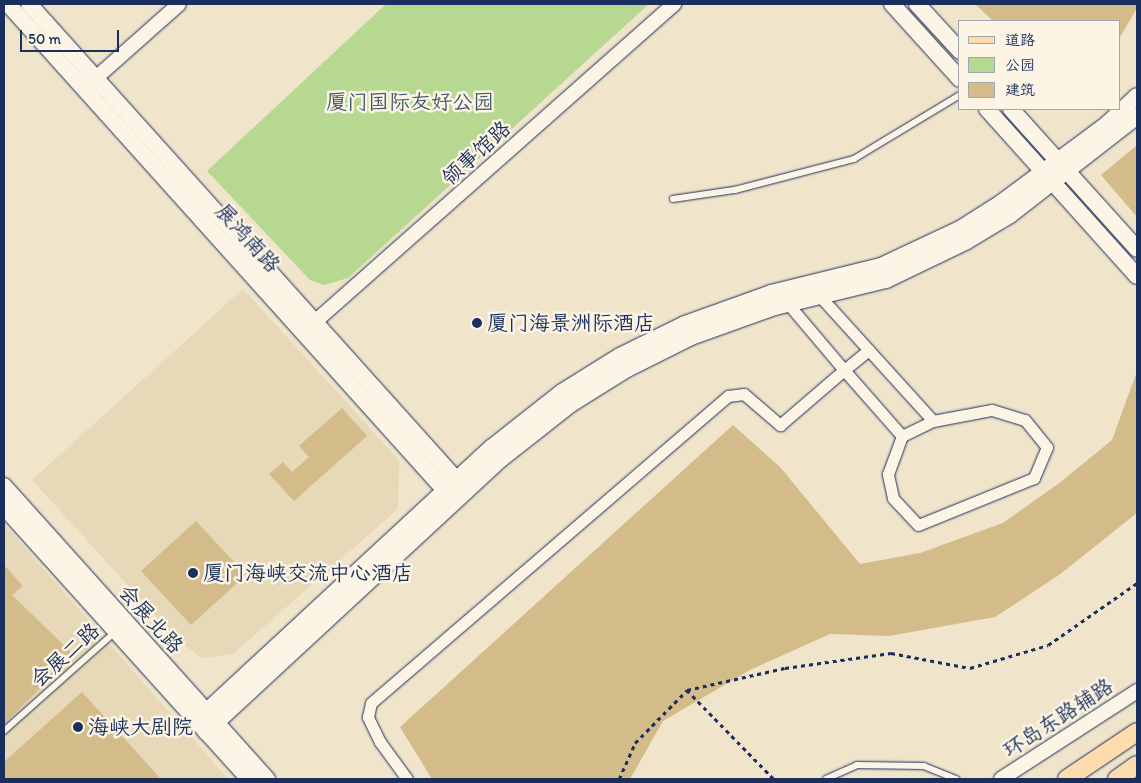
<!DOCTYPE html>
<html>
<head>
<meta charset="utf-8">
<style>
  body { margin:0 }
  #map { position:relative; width:1141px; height:783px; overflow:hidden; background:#f0e4ca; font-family:Itim,"LXGW WenKai TC",sans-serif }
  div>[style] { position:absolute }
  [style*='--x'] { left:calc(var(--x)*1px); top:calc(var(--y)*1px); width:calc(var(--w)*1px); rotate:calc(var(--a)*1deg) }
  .built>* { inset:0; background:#e7d8b7 }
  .green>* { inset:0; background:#b6d891 }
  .building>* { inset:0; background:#d3bb8a }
  .path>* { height:2.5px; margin-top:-1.25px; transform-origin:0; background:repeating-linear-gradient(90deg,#1b2f5e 0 4px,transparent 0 8px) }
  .roads { filter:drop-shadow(0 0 1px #1b2f5e) drop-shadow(0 0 1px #1b2f5e) }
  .service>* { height:5.5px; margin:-2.75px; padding:0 2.75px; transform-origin:2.75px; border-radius:2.75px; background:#fcf5e5 }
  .minor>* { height:11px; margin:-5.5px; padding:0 5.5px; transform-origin:5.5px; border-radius:5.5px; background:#fcf5e5 }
  .tertiary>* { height:14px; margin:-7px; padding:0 7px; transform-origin:7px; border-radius:7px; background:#fcf5e5 }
  .secondary>* { height:16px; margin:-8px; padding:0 8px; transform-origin:8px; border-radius:8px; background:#fcf5e5 }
  .primary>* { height:18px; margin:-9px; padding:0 9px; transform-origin:9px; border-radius:9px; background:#fcdcac }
  .dots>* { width:14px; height:14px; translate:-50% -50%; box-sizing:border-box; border:2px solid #fcf5e5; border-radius:50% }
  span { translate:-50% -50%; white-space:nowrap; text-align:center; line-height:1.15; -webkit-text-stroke:5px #fcf5e5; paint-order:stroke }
  .park-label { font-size:21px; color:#42596b }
  .street-label { font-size:21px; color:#1b2f5e }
  .poi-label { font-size:21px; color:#1b2f5e }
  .left { translate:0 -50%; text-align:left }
  .frame { position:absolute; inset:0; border:5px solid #1b2f5e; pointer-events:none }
  .legend { position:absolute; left:958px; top:20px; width:162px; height:90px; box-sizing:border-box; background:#fcf5e5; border:1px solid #a2a6af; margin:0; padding:6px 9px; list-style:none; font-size:15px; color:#1b2f5e }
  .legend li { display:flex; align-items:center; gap:10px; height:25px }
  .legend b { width:25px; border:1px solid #a2a6af }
  .scale { position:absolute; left:20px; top:30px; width:99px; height:22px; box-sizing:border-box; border:2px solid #1b2f5e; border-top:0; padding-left:6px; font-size:15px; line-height:18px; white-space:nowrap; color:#1b2f5e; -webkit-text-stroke:4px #fcf5e5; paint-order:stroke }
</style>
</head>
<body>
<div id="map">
  <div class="built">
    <i style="clip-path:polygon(243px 289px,399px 460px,398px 509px,233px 654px,201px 658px,175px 637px,32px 480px)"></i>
    <i style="clip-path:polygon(4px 524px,228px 779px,4px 779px)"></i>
  </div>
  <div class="green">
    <i style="clip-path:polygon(386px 4px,649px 4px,348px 278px,324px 285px,310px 280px,207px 171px)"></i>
  </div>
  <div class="building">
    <i style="clip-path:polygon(975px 4px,1137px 4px,1137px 8px,1120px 37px,1120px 21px,993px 21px)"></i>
    <i style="clip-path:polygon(1137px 145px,1137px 217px,1101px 175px)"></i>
    <i style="clip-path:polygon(1136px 374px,1137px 513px,1059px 575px,995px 617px,889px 636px,830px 634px,750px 670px,663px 721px,630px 779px,432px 779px,400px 727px,733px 425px,780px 467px,860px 564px,920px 553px,1003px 523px,1062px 481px,1112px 440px)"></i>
    <i style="clip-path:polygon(342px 408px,367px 436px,294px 501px,269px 474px,283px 462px,292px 472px,309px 457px,299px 446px)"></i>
    <i style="clip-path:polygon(196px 521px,246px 575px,191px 625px,141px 571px)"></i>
    <i style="clip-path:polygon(4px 565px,23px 586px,12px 595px,74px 655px,4px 724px)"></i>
    <i style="clip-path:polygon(82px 692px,161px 779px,4px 779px,4px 762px)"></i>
  </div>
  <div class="path">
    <i style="--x:687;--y:690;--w:124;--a:45.7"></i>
    <i style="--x:619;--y:779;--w:39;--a:-66"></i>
    <i style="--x:635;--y:743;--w:74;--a:-45.5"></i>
    <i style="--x:687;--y:690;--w:100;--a:-12.7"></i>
    <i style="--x:785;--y:668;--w:107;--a:-8.1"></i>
    <i style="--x:891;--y:653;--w:80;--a:10.8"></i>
    <i style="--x:970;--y:668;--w:81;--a:-16.4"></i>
    <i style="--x:1048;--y:645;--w:108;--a:-34.9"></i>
  </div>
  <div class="roads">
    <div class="service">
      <i style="--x:673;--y:199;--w:63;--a:-8.3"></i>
      <i style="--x:735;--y:190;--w:123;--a:-14.6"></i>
      <i style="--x:854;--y:159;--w:124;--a:-31.1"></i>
      <i style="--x:4;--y:731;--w:149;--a:-41.7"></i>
      <i style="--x:826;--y:779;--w:34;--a:-24"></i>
      <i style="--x:857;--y:765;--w:67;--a:0.9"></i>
      <i style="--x:924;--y:766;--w:35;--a:22"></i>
    </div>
    <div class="minor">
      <i style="--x:817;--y:293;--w:173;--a:47.8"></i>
      <i style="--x:784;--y:299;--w:93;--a:49.8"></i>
      <i style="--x:844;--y:370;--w:32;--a:-39"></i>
      <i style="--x:992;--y:410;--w:34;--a:17"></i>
      <i style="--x:1025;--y:420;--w:35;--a:51"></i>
      <i style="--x:1047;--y:447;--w:34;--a:113"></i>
      <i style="--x:1034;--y:478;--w:125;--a:157.9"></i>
      <i style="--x:918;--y:525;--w:37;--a:-133"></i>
      <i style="--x:893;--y:498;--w:25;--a:-102"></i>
      <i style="--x:888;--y:474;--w:40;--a:-69.8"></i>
      <i style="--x:902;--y:436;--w:34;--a:-26"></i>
      <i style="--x:933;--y:421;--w:60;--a:-10.6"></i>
      <i style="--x:407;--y:779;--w:46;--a:-126.1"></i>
      <i style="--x:380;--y:742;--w:28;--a:-116"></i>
      <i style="--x:368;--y:717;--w:14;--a:-78"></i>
      <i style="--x:371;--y:703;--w:471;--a:-40.7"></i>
      <i style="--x:728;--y:396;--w:16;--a:-7"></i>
      <i style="--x:744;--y:394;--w:48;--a:40.7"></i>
      <i style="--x:780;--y:425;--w:84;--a:-40.7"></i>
      <i style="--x:844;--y:370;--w:88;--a:48.7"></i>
    </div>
    <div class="tertiary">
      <i style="--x:89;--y:84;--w:120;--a:-41.6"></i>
      <i style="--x:308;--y:328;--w:489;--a:-41.5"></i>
      <i style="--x:1001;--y:779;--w:162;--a:-32.9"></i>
    </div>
    <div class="secondary">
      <i style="--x:8;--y:4;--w:663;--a:48.06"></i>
      <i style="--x:29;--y:4;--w:649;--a:48.06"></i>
      <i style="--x:892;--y:4;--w:101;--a:47.8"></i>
      <i style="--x:917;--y:4;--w:64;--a:47.5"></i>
      <i style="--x:987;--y:109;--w:224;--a:48.1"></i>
      <i style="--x:1011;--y:109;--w:188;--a:48"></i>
      <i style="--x:4;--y:486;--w:394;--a:48.1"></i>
      <i style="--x:4;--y:507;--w:366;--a:48"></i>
      <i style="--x:196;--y:721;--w:402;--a:-42.8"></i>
      <i style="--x:491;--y:448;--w:90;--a:-38.3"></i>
      <i style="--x:562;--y:392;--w:68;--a:-31.8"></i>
      <i style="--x:620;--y:356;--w:72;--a:-26.2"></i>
      <i style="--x:685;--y:324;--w:91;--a:-19.8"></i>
      <i style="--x:771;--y:293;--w:113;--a:-13.8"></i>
      <i style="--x:881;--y:266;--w:87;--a:-25.1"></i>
      <i style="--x:960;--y:229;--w:49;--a:-32.4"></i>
      <i style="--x:1001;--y:203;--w:131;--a:-36.6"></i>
      <i style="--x:1106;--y:125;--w:42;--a:-43.1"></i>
      <i style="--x:206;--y:732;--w:402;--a:-42.8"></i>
      <i style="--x:501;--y:459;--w:89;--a:-38.2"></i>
      <i style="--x:571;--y:404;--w:66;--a:-32"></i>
      <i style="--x:627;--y:369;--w:72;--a:-26.6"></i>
      <i style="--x:691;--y:337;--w:89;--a:-19.7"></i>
      <i style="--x:775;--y:307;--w:114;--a:-13.7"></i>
      <i style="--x:886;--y:280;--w:90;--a:-25.7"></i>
      <i style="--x:967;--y:241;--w:50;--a:-31.2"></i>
      <i style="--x:1010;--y:215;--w:161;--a:-37.9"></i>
    </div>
    <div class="primary">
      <i style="--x:1067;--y:779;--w:84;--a:-33.9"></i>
      <i style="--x:1117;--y:779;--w:24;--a:-35"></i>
    </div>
  </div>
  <div class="dots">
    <i style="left:477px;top:323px;background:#1b2f5e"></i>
    <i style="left:193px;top:573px;background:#1b2f5e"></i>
    <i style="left:78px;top:727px;background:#1b2f5e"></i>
  </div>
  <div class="park-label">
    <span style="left:410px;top:102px">厦门国际友好公园</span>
  </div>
  <div class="street-label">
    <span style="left:476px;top:153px;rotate:-42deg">领事馆路</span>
    <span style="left:248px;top:238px;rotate:48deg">展鸿南路</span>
    <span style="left:151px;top:619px;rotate:48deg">会展北路</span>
    <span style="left:65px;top:655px;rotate:-42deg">会展二路</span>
    <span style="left:1058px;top:718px;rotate:-33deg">环岛东路辅路</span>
  </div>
  <div class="poi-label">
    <span class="left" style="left:487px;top:323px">厦门海景洲际酒店</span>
    <span class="left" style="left:203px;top:573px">厦门海峡交流中心酒店</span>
    <span class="left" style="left:88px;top:727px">海峡大剧院</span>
  </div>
  <div class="frame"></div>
  <ul class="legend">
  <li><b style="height:6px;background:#fcdcac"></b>道路</li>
  <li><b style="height:14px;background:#b6d891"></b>公园</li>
  <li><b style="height:14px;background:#d3bb8a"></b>建筑</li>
  </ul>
  <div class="scale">50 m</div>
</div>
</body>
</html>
